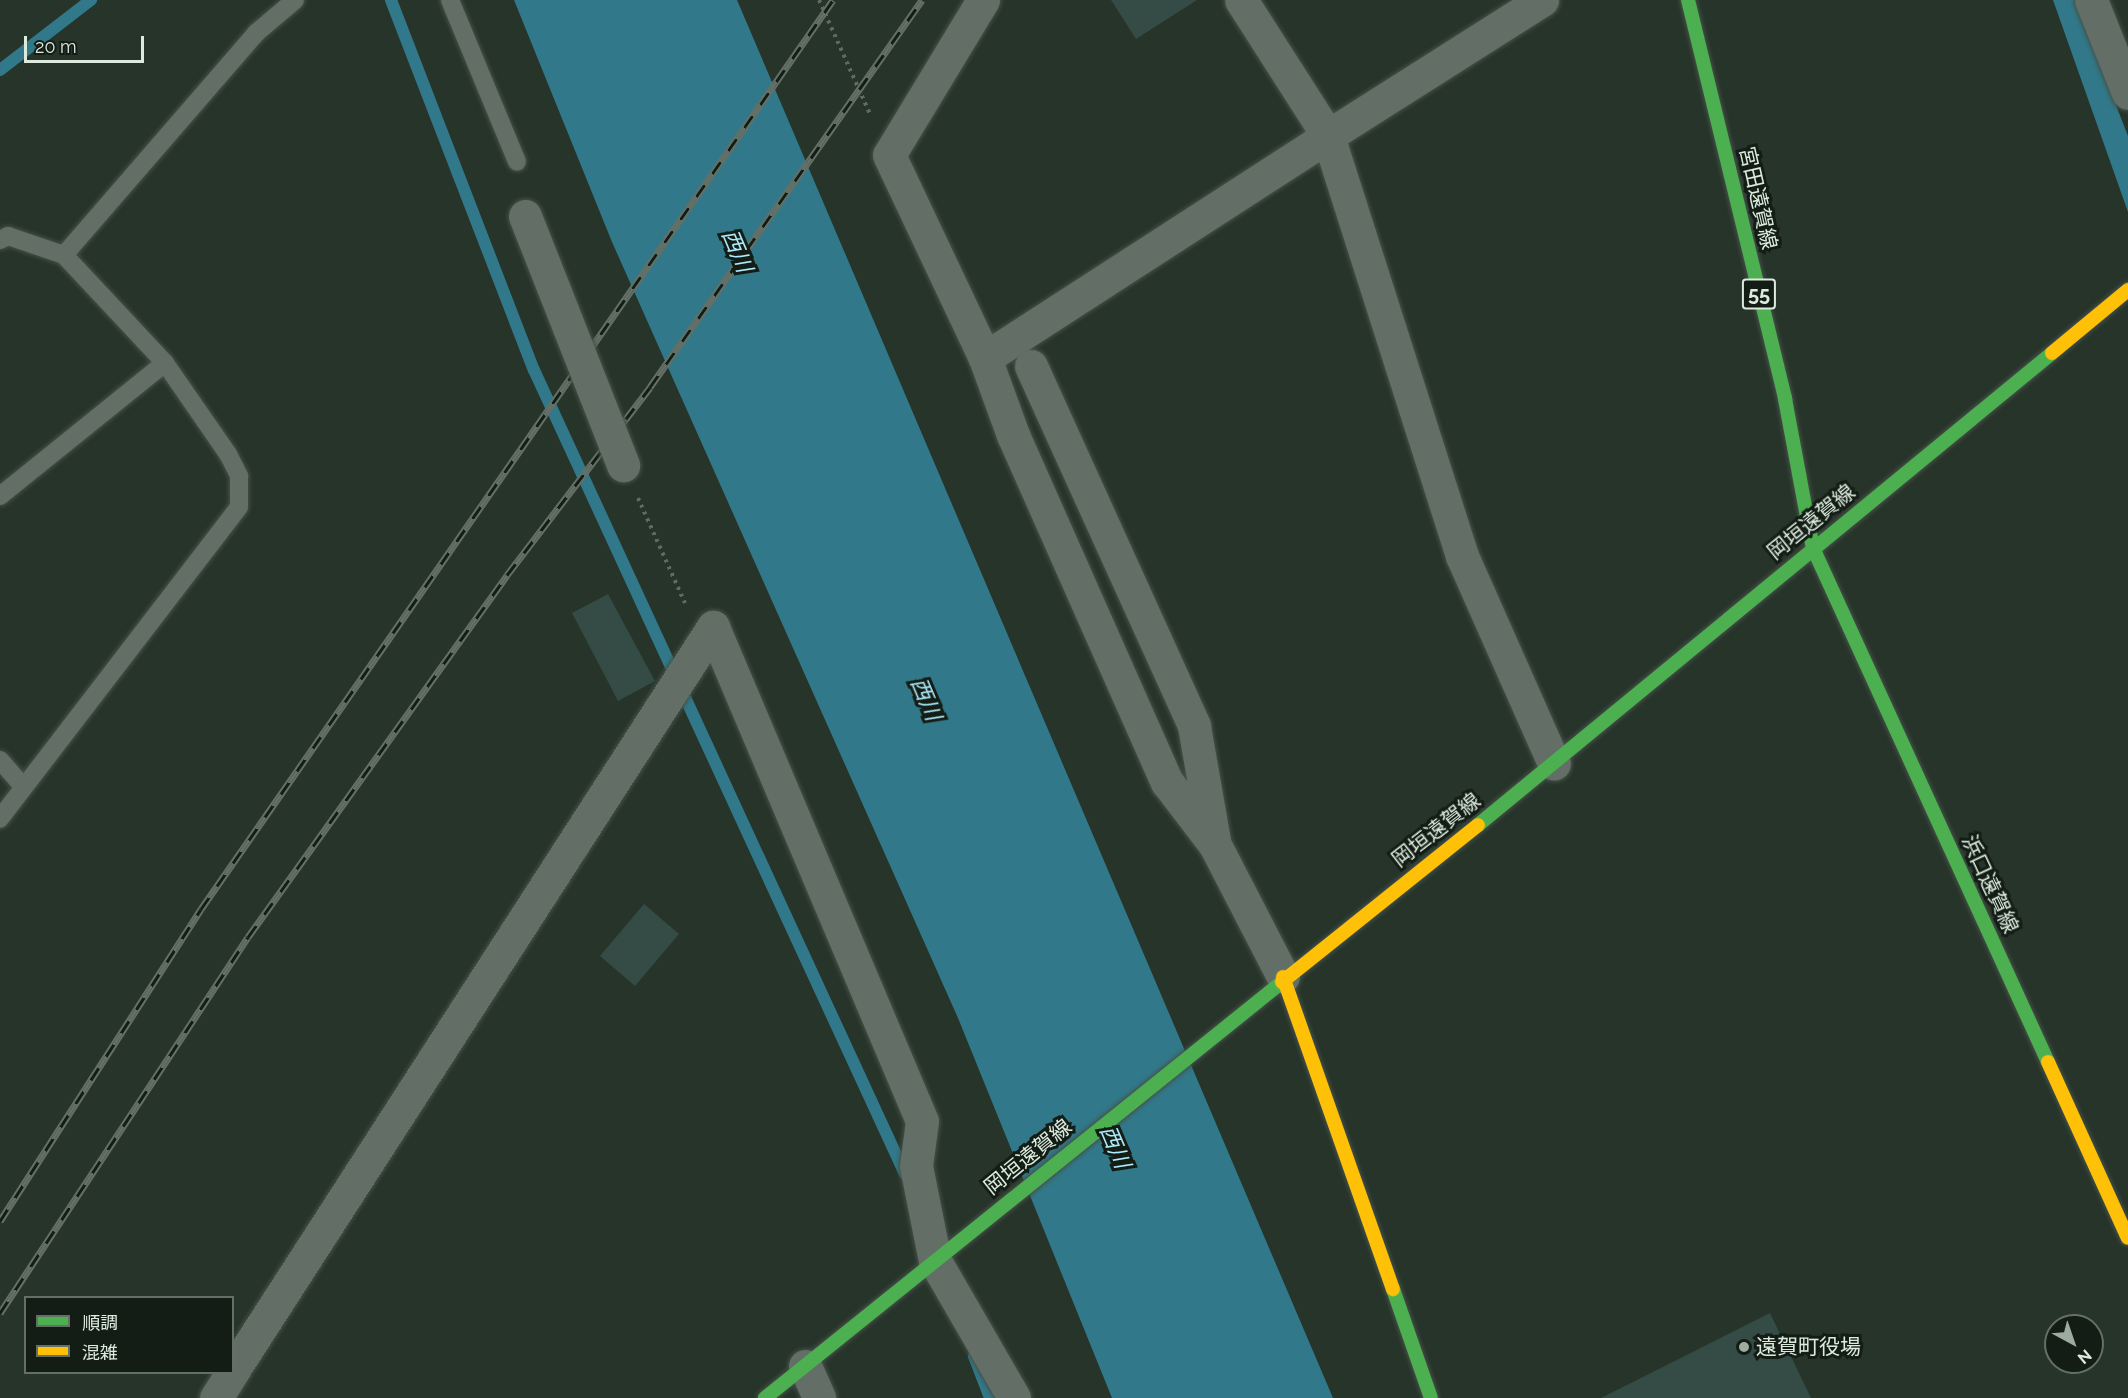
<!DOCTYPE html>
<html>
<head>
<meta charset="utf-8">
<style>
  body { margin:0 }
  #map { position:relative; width:2128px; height:1398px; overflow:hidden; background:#27342a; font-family:Raleway,"Noto Sans JP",sans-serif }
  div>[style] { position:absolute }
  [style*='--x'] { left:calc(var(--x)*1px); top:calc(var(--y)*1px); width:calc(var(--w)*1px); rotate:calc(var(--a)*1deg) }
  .water>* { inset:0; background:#31798a }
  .stream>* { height:12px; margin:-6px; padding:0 6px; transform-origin:6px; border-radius:6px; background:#31798a }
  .building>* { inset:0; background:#354b45 }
  .path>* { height:4px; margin-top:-2px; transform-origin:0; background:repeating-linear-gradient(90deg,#606a62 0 3px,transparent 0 7.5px) }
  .roads { filter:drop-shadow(0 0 2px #455148) drop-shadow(0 0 2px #455148) }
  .lane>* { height:18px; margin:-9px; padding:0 9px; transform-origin:9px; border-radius:9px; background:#636e66 }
  .street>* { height:33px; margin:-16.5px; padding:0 16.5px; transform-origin:16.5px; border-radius:16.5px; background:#636e66 }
  .fast>* { height:14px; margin:-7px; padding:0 7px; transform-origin:7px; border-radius:7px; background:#4caf50 }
  .slow>* { height:14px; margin:-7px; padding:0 7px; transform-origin:7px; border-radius:7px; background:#ffc107 }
  .rail>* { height:7px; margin-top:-3.5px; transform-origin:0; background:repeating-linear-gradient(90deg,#131d15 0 14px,#646f66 0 28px); box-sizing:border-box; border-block:2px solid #646f66 }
  .bridges { filter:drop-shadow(0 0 2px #455148) drop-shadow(0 0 2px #455148) }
  .street-bridge>* { height:33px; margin:-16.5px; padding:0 16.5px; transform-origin:16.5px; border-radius:16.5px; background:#636e66 }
  .dots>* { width:16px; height:16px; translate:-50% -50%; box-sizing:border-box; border:3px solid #131d15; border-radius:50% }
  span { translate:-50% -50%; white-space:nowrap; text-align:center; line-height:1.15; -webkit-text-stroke:6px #131d15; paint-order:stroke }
  .shield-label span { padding:2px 4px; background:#131d15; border:2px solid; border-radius:4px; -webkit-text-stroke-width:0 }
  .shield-label { font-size:20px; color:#ddebdf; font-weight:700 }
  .street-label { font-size:21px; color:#ddebdf }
  .poi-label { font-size:21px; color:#ddebdf }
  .left { translate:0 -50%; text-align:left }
  .water-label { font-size:22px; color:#adeafc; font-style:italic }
  .legend { position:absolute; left:24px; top:1296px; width:210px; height:78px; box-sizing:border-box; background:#131d15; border:2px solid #646f66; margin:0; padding:8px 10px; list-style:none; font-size:18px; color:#ddebdf }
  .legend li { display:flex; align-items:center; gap:12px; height:30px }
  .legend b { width:30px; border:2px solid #646f66 }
  .north { position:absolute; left:2044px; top:1314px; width:60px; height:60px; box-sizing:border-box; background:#131d15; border:2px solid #646f66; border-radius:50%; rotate:140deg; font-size:16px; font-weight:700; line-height:24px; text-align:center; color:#ddebdf }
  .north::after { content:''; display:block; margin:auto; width:21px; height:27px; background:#9daba0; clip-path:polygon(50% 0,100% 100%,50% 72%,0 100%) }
  .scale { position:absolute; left:24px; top:36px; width:120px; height:27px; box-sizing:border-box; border:3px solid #ddebdf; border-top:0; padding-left:8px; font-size:18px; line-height:21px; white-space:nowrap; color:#ddebdf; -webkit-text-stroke:4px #131d15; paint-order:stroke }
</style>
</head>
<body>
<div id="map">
  <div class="water">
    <i style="clip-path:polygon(514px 0,737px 0,1333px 1398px,1112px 1398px,958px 1018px,612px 242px)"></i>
    <i style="clip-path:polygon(2053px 0,2075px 0,2128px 136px,2128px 212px)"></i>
  </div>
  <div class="stream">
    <i style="--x:391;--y:0;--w:397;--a:68.9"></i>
    <i style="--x:534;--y:370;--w:885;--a:65.23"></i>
    <i style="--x:0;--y:70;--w:115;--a:-37.6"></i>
    <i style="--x:974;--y:1356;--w:45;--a:69.1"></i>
  </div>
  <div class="building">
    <i style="clip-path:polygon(1111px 0,1197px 0,1136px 39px)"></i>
    <i style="clip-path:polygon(608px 594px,655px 681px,618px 701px,572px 613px)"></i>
    <i style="clip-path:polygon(644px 904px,679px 934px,635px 986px,600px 956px)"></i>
    <i style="clip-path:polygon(1770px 1313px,1811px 1398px,1601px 1398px,1633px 1382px)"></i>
  </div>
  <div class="path">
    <i style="--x:819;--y:0;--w:125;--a:65.9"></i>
    <i style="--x:638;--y:498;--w:115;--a:65.9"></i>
  </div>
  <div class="roads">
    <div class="lane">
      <i style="--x:450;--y:0;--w:175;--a:67.5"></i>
      <i style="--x:0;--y:240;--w:9;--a:-27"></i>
      <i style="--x:8;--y:236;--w:59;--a:18.7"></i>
      <i style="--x:64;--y:255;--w:148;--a:46.9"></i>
      <i style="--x:165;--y:363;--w:111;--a:55.3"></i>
      <i style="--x:228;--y:454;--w:25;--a:63"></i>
      <i style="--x:239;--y:476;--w:31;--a:90"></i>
      <i style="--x:239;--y:507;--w:393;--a:127.5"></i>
      <i style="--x:64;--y:255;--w:294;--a:-49.1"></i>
      <i style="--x:256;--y:33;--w:51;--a:-40.2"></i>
      <i style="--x:0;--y:496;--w:212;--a:-38.9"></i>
      <i style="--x:0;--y:760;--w:35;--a:49"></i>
    </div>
    <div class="street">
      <i style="--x:983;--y:0;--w:181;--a:121.2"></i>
      <i style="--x:889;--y:155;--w:225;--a:64.7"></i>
      <i style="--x:985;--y:358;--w:82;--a:70"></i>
      <i style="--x:1013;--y:435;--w:380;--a:66.1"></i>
      <i style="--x:1167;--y:782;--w:79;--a:52.7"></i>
      <i style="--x:1215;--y:845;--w:148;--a:62.7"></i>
      <i style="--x:1542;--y:0;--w:254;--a:147.6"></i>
      <i style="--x:1328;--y:136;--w:441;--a:72.3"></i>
      <i style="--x:1462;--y:556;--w:227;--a:66.1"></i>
      <i style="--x:2091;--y:0;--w:100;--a:68.3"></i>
      <i style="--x:985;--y:358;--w:409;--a:-32.9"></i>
      <i style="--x:1328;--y:136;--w:161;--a:-122.6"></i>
      <i style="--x:1031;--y:366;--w:395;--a:65.6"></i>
      <i style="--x:1194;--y:726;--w:117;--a:80.1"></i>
      <i style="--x:713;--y:627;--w:536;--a:67.07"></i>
      <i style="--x:922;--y:1121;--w:45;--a:97.6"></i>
      <i style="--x:916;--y:1166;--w:97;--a:78.7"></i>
      <i style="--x:935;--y:1261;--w:158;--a:60"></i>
      <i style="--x:805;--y:1366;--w:35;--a:66"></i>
      <i style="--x:232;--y:1372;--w:887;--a:-57.15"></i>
      <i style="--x:216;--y:1398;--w:31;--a:-58"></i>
    </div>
    <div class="fast">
      <i style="--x:1688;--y:0;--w:411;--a:76.3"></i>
      <i style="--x:1785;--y:399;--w:152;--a:79.4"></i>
      <i style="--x:1813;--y:548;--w:565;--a:65.43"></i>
      <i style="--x:1478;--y:825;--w:743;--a:-39.43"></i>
      <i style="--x:1393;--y:1289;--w:115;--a:70.8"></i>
      <i style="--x:765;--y:1398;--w:664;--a:-38.82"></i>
    </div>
    <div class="slow">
      <i style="--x:2052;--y:353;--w:99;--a:-39.7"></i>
      <i style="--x:1283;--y:977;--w:331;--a:70.6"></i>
      <i style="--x:1282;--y:982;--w:251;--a:-38.7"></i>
      <i style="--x:2048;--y:1062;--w:193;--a:65.6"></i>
    </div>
  </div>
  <div class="rail">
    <i style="--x:0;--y:1221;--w:371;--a:-57.2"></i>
    <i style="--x:201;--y:909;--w:1107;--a:-55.19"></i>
    <i style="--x:0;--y:1313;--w:450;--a:-56.6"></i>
    <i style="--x:248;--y:937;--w:445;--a:-54.4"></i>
    <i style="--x:507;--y:575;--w:236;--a:-52.7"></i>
    <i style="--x:650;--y:387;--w:473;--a:-54.9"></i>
  </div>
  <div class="bridges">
    <div class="street-bridge">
      <i style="--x:525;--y:216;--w:268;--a:68.5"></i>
    </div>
  </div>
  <div class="dots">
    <i style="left:1744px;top:1347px;background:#9daba0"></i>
  </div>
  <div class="shield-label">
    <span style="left:1759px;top:294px">55</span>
  </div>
  <div class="street-label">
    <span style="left:1758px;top:198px;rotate:77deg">宮田遠賀線</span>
    <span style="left:1811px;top:522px;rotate:-39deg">岡垣遠賀線</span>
    <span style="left:1436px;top:830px;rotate:-38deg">岡垣遠賀線</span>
    <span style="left:1990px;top:884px;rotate:65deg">浜口遠賀線</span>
    <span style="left:1028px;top:1157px;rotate:-39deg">岡垣遠賀線</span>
  </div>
  <div class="poi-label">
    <span class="left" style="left:1756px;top:1347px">遠賀町役場</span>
  </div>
  <div class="water-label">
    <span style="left:737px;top:251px;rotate:67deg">西川</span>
    <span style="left:926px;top:699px;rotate:67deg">西川</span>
    <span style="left:1115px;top:1147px;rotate:67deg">西川</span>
  </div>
  <ul class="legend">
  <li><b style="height:8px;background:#4caf50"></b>順調</li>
  <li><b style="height:8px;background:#ffc107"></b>混雑</li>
  </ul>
  <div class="north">N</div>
  <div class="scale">20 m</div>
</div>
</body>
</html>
